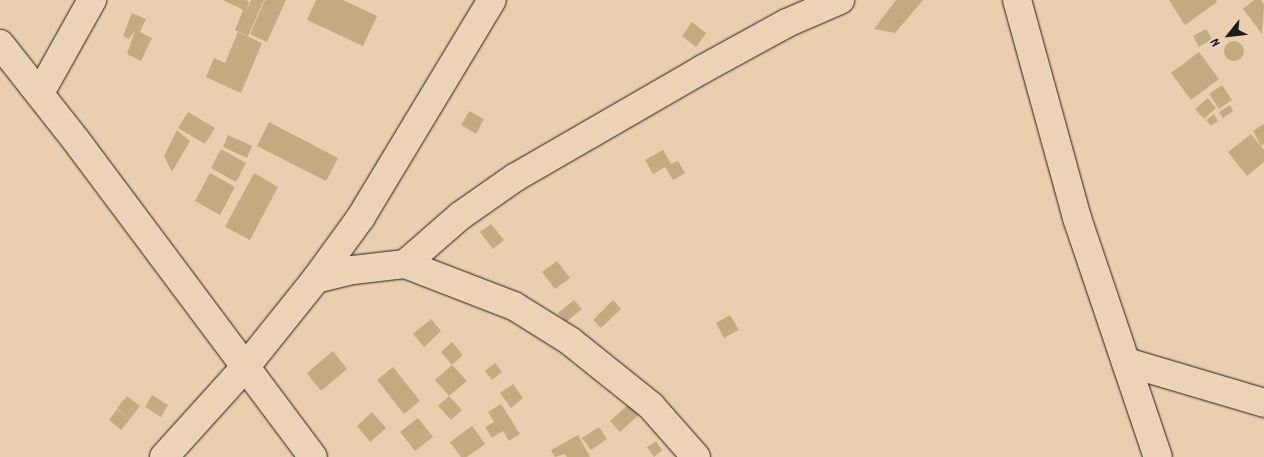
<!DOCTYPE html>
<html>
<head>
<meta charset="utf-8">
<style>
  body { margin:0 }
  #map { position:relative; width:1264px; height:457px; overflow:hidden; background:#eacfae; font-family:Dekko,sans-serif }
  div>[style] { position:absolute }
  [style*='--x'] { left:calc(var(--x)*1px); top:calc(var(--y)*1px); width:calc(var(--w)*1px); rotate:calc(var(--a)*1deg) }
  .building>* { inset:0; background:#c2aa81 }
  .round { border-radius:50% }
  .roads { filter:drop-shadow(0 0 1px #1c1c1c) drop-shadow(0 0 1px #1c1c1c) }
  .minor>* { height:28px; margin:-14px; padding:0 14px; transform-origin:14px; border-radius:14px; background:#edd3b5 }
  span { translate:-50% -50%; white-space:nowrap; text-align:center; line-height:1.15; -webkit-text-stroke:4px #edd3b5; paint-order:stroke }
  .north { position:absolute; left:1204px; top:10px; width:50px; height:50px; -webkit-text-stroke:4px #edd3b5; paint-order:stroke; rotate:241deg; font-size:14px; font-weight:700; line-height:20px; text-align:center; color:#1c1c1c }
  .north::after { content:''; display:block; margin:auto; width:18px; height:22px; background:#1c1c1c; clip-path:polygon(50% 0,100% 100%,50% 72%,0 100%) }
</style>
</head>
<body>
<div id="map">
  <div class="building">
    <i style="clip-path:polygon(223px 0,246px 0,249px 2px,246px 12px,251px 0,264px 0,248px 36px,235px 30px,243px 10px)"></i>
    <i style="clip-path:polygon(265px 0,286px 0,267px 42px,250px 34px)"></i>
    <i style="clip-path:polygon(316px 0,343px 0,377px 16px,363px 46px,307px 20px)"></i>
    <i style="clip-path:polygon(896px 0,923px 0,895px 33px,874px 29px)"></i>
    <i style="clip-path:polygon(1169px 0,1216px 0,1217px 2px,1185px 25px)"></i>
    <i style="clip-path:polygon(1254px 0,1261px 0,1264px 5px,1262px 34px,1243px 9px)"></i>
    <i style="clip-path:polygon(132px 13px,146px 19px,140px 32px,152px 38px,141px 61px,127px 54px,135px 30px,129px 39px,123px 36px)"></i>
    <i style="clip-path:polygon(692px 22px,706px 33px,696px 47px,682px 36px)"></i>
    <i style="clip-path:polygon(1206px 29px,1212px 39px,1199px 47px,1193px 36px)"></i>
    <i style="clip-path:polygon(238px 32px,262px 43px,241px 93px,206px 77px,214px 58px,225px 63px)"></i>
    <i class="round" style="left:1224px;top:41px;width:20px;height:20px"></i>
    <i style="clip-path:polygon(1199px 52px,1219px 79px,1191px 100px,1171px 73px)"></i>
    <i style="clip-path:polygon(1222px 85px,1232px 100px,1219px 109px,1209px 94px)"></i>
    <i style="clip-path:polygon(1208px 98px,1216px 108px,1204px 119px,1195px 109px)"></i>
    <i style="clip-path:polygon(1230px 105px,1233px 111px,1223px 118px,1219px 112px)"></i>
    <i style="clip-path:polygon(469px 111px,484px 119px,476px 134px,461px 125px)"></i>
    <i style="clip-path:polygon(188px 112px,215px 128px,205px 144px,178px 128px)"></i>
    <i style="clip-path:polygon(1214px 114px,1218px 121px,1211px 126px,1206px 120px)"></i>
    <i style="clip-path:polygon(269px 122px,338px 158px,326px 181px,257px 146px)"></i>
    <i style="clip-path:polygon(1264px 124px,1264px 144px,1261px 146px,1253px 131px)"></i>
    <i style="clip-path:polygon(177px 130px,190px 141px,172px 172px,164px 156px)"></i>
    <i style="clip-path:polygon(1251px 134px,1264px 150px,1264px 162px,1247px 176px,1228px 152px)"></i>
    <i style="clip-path:polygon(228px 135px,252px 146px,247px 158px,223px 147px)"></i>
    <i style="clip-path:polygon(221px 149px,246px 163px,236px 182px,211px 168px)"></i>
    <i style="clip-path:polygon(663px 150px,671px 164px,678px 161px,685px 173px,673px 180px,665px 167px,653px 174px,645px 160px)"></i>
    <i style="clip-path:polygon(210px 173px,235px 187px,220px 215px,195px 201px)"></i>
    <i style="clip-path:polygon(254px 173px,278px 187px,250px 240px,225px 227px)"></i>
    <i style="clip-path:polygon(491px 224px,504px 240px,493px 249px,480px 232px)"></i>
    <i style="clip-path:polygon(557px 261px,570px 278px,555px 289px,542px 272px)"></i>
    <i style="clip-path:polygon(574px 300px,582px 309px,566px 322px,558px 313px)"></i>
    <i style="clip-path:polygon(613px 300px,621px 309px,601px 328px,593px 320px)"></i>
    <i style="clip-path:polygon(730px 315px,739px 330px,724px 338px,716px 323px)"></i>
    <i style="clip-path:polygon(431px 319px,441px 331px,424px 347px,413px 334px)"></i>
    <i style="clip-path:polygon(452px 342px,463px 355px,452px 365px,441px 352px)"></i>
    <i style="clip-path:polygon(333px 351px,347px 369px,321px 391px,307px 373px)"></i>
    <i style="clip-path:polygon(495px 363px,502px 372px,492px 380px,485px 371px)"></i>
    <i style="clip-path:polygon(452px 365px,467px 381px,449px 396px,435px 380px)"></i>
    <i style="clip-path:polygon(393px 367px,420px 401px,404px 414px,377px 380px)"></i>
    <i style="clip-path:polygon(513px 384px,523px 398px,511px 408px,500px 393px)"></i>
    <i style="clip-path:polygon(152px 395px,168px 405px,161px 417px,145px 407px)"></i>
    <i style="clip-path:polygon(127px 396px,140px 406px,130px 419px,117px 408px)"></i>
    <i style="clip-path:polygon(449px 396px,462px 410px,451px 420px,438px 406px)"></i>
    <i style="clip-path:polygon(633px 400px,643px 411px,620px 432px,610px 421px)"></i>
    <i style="clip-path:polygon(501px 404px,520px 434px,509px 441px,503px 431px,492px 438px,485px 427px,494px 422px,488px 412px)"></i>
    <i style="clip-path:polygon(117px 409px,130px 419px,121px 430px,109px 420px)"></i>
    <i style="clip-path:polygon(372px 412px,386px 428px,370px 442px,357px 426px)"></i>
    <i style="clip-path:polygon(418px 418px,433px 437px,415px 451px,400px 432px)"></i>
    <i style="clip-path:polygon(472px 426px,485px 444px,467px 457px,461px 457px,450px 442px)"></i>
    <i style="clip-path:polygon(599px 427px,607px 439px,591px 450px,582px 438px)"></i>
    <i style="clip-path:polygon(578px 435px,590px 457px,567px 457px,565px 454px,555px 457px,551px 450px)"></i>
    <i style="clip-path:polygon(656px 441px,662px 450px,654px 457px,647px 447px)"></i>
  </div>
  <div class="roads">
    <div class="minor">
      <i style="--x:1017;--y:0;--w:226;--a:74.6"></i>
      <i style="--x:1077;--y:218;--w:252;--a:71.3"></i>
      <i style="--x:0;--y:44;--w:121;--a:51.7"></i>
      <i style="--x:75;--y:139;--w:397;--a:53.2"></i>
      <i style="--x:40;--y:93;--w:107;--a:-60.8"></i>
      <i style="--x:405;--y:264;--w:73;--a:-41.1"></i>
      <i style="--x:460;--y:216;--w:68;--a:-34.9"></i>
      <i style="--x:516;--y:177;--w:216;--a:-30"></i>
      <i style="--x:703;--y:69;--w:96;--a:-28.7"></i>
      <i style="--x:787;--y:23;--w:58;--a:-23.5"></i>
      <i style="--x:316;--y:279;--w:38;--a:-14"></i>
      <i style="--x:353;--y:270;--w:52;--a:-6.6"></i>
      <i style="--x:405;--y:264;--w:117;--a:21.1"></i>
      <i style="--x:514;--y:306;--w:66;--a:32"></i>
      <i style="--x:570;--y:341;--w:104;--a:38.7"></i>
      <i style="--x:651;--y:406;--w:68;--a:48.6"></i>
      <i style="--x:1126;--y:362;--w:144;--a:16.5"></i>
      <i style="--x:164;--y:457;--w:124;--a:-47.9"></i>
      <i style="--x:247;--y:365;--w:110;--a:-51.3"></i>
      <i style="--x:316;--y:279;--w:77;--a:-54"></i>
      <i style="--x:361;--y:217;--w:253;--a:-58.9"></i>
    </div>
  </div>
  <div class="north">N</div>
</div>
</body>
</html>
